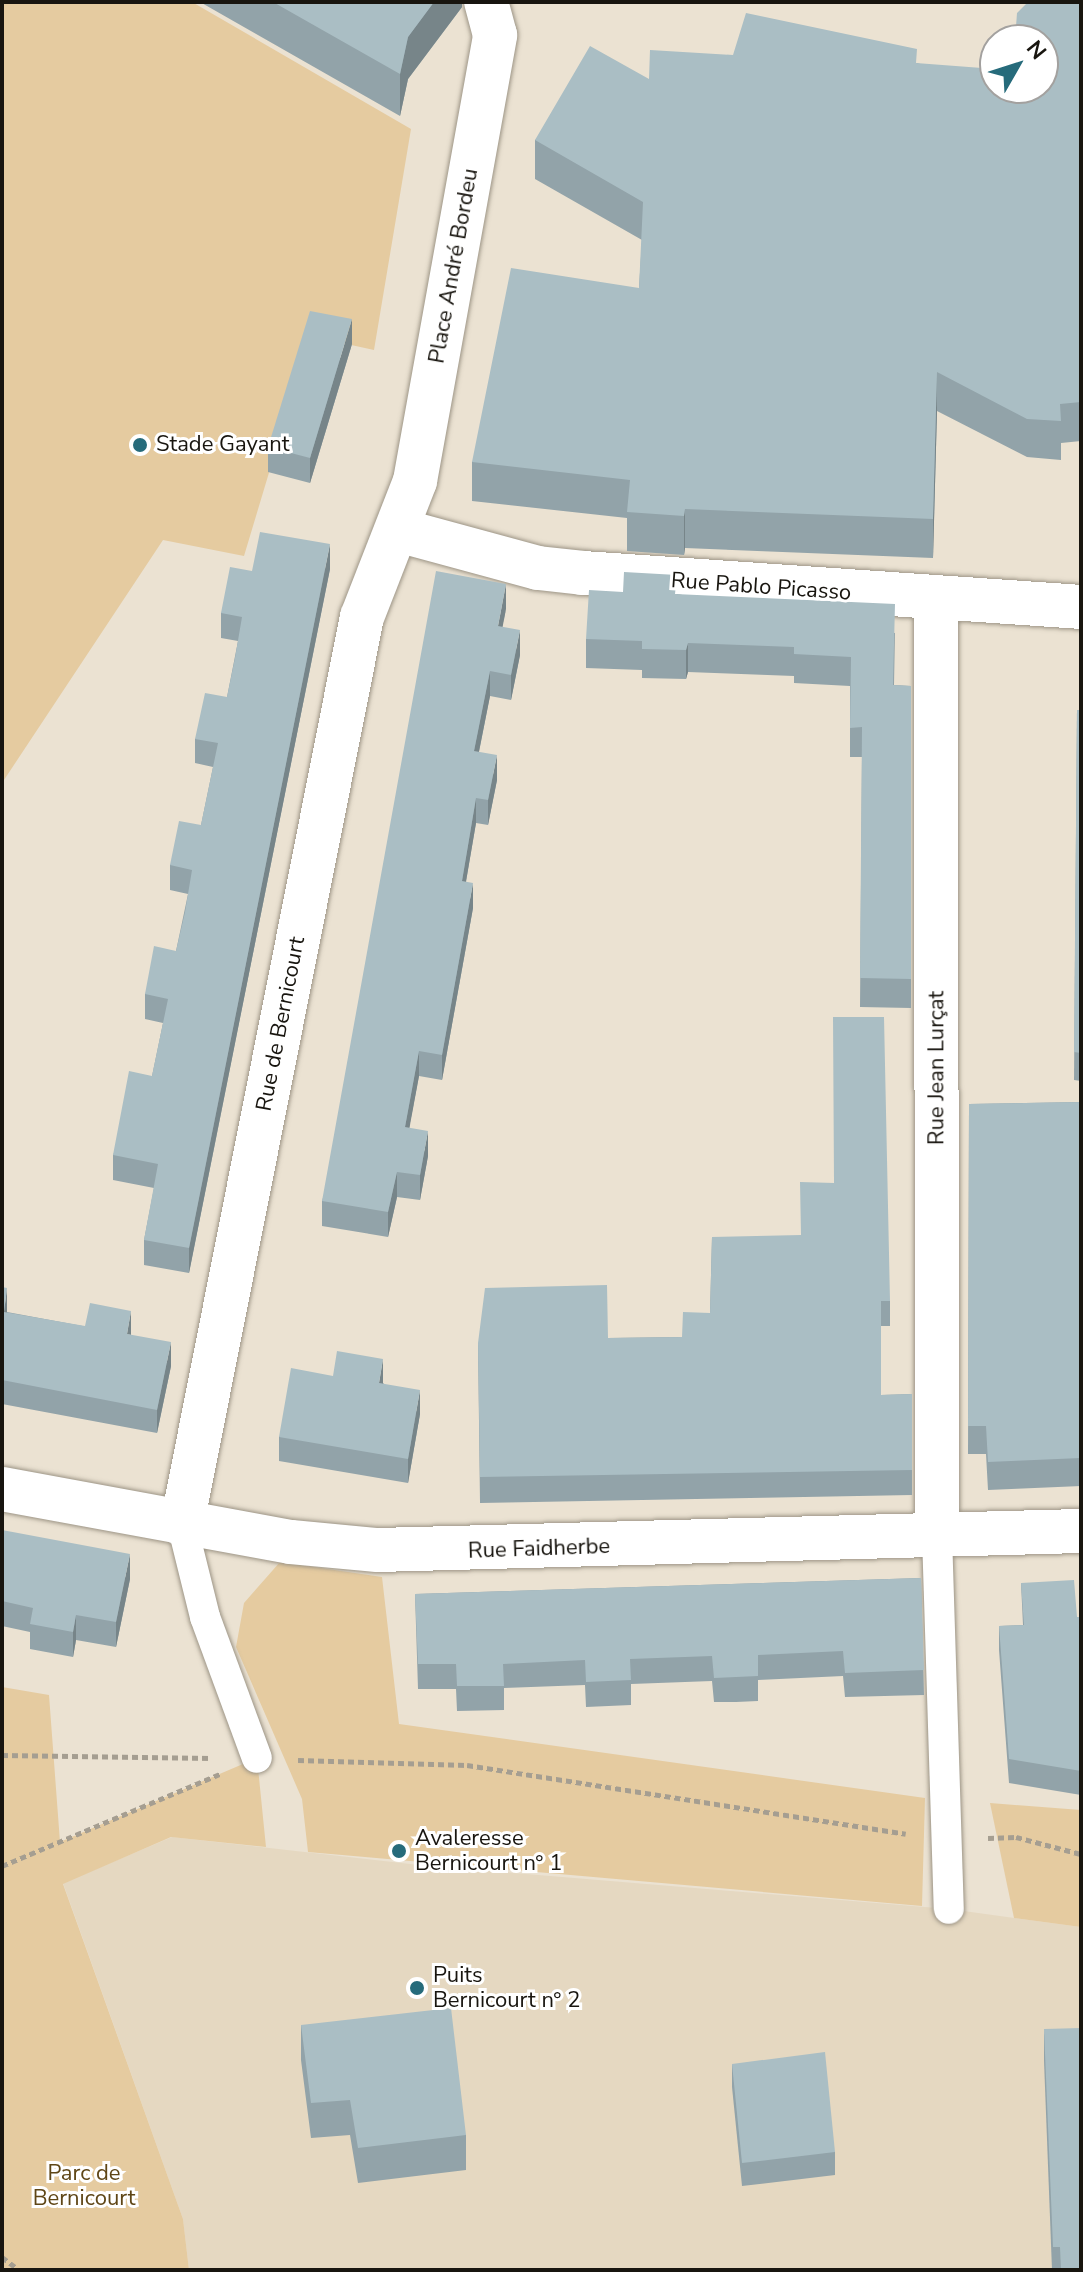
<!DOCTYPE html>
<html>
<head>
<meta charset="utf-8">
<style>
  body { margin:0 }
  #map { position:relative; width:1083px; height:2272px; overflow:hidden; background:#ebe2d2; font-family:"Nunito Sans",sans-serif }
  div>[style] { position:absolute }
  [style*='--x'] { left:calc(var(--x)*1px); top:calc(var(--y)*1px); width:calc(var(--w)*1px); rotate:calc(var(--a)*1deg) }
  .built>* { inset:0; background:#e5d8c1 }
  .green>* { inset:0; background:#e5cba0 }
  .path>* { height:5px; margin-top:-2.5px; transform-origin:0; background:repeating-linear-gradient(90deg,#a59e91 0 6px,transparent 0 10px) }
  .roads { filter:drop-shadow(0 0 2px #9d9586) drop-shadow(0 0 2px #9d9586) }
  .lane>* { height:30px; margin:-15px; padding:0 15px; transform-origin:15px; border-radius:15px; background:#fff }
  .street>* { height:44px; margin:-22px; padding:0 22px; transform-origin:22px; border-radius:22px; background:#fff }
  .wall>* { inset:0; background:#92a3a9 }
  .shaded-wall>* { inset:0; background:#778589 }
  .building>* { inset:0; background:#aabec4 }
  .dots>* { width:22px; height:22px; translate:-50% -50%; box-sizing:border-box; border:4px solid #fff; border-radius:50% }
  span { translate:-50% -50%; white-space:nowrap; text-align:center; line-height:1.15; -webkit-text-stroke:6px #fff; paint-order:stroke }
  .street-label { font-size:22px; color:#18150f }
  .poi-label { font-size:22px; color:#18150f }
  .left { translate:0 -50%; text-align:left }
  .park-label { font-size:22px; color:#5f4616 }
  .frame { position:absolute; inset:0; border:4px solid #18150f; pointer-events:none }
  .north { position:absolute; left:979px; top:24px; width:80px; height:80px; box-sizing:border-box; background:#fff; border:2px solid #a3a19f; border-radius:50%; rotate:51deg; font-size:22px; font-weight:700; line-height:32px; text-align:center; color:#18150f }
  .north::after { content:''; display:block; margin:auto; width:28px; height:36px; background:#266b7b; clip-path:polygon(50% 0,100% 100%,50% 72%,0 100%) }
</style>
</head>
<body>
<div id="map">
  <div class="built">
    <i style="clip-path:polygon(172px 1837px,419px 1865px,949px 1909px,1081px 1927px,1081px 2270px,189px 2270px,183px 2219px,63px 1883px)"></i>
  </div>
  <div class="green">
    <i style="clip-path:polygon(2px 2px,192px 2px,411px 129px,374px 350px,310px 336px,244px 556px,163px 540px,2px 783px)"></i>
    <i style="clip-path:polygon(280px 1562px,382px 1577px,399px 1724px,925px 1798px,922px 1906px,308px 1852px,302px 1799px,236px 1647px,244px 1603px)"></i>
    <i style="clip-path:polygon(2px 1687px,49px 1695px,60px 1842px,257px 1758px,266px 1847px,171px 1837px,63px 1884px,183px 2219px,189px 2270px,2px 2270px)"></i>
    <i style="clip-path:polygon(990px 1803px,1081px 1810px,1081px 1927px,1014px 1918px)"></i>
  </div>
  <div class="path">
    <i style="--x:2;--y:1755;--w:210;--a:0.8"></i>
    <i style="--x:298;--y:1760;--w:169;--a:1.7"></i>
    <i style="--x:467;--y:1765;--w:444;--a:8.9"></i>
    <i style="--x:988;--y:1838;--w:28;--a:-2"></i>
    <i style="--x:1016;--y:1837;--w:67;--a:14.7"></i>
    <i style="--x:2;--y:1866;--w:237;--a:-22.9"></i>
    <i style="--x:2;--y:2257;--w:21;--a:37"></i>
  </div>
  <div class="roads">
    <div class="lane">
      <i style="--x:182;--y:1524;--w:96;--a:76.1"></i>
      <i style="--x:205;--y:1617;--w:150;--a:69.8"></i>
      <i style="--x:937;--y:1535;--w:374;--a:88.2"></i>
    </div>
    <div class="street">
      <i style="--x:398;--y:530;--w:145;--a:15.2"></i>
      <i style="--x:538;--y:568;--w:45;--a:6.3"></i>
      <i style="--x:583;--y:573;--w:499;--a:3.9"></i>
      <i style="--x:936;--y:601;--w:934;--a:89.94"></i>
      <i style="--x:2;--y:1489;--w:294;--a:10.4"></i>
      <i style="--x:291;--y:1542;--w:87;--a:5.3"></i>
      <i style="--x:378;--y:1550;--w:703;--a:-1.55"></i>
      <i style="--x:182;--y:1524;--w:925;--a:-78.78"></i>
      <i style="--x:362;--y:617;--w:146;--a:-68.7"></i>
      <i style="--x:415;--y:481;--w:453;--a:-79.8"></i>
      <i style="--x:495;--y:35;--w:34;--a:-105"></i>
    </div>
  </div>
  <div class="wall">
    <i style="clip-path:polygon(200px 2px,462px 2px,462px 7px,408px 79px,400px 116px)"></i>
    <i style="clip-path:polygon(1081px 2px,1081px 441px,1061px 443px,1061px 460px,1027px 457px,937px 411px,933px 558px,685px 548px,684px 555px,627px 551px,627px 518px,472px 501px,472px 462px,639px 288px,642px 240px,535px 179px,535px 140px,649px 79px,917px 63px,995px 88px)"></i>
    <i style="clip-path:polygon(352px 344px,310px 483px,268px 472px,268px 447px)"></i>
    <i style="clip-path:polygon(330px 569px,189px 1273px,144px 1265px,144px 1240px,154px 1188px,113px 1180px,113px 1155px,152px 1076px,163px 1023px,145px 1019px,145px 994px,176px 951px,188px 894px,170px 890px,170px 865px,201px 825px,213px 767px,195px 763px,195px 739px,227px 697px,238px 641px,221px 638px,221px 613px,252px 571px)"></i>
    <i style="clip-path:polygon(677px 594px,895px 633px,894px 685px,911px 686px,911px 1008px,860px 1007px,862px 757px,850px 757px,850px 686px,794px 683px,794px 676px,688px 672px,686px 679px,642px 678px,642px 670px,586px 668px,586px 639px)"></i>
    <i style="clip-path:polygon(506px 609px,502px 627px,520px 655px,511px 700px,490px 696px,479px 752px,497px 780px,488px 825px,476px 823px,466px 881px,473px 908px,442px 1080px,419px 1076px,409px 1128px,428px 1156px,420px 1200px,397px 1197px,388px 1237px,322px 1226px,322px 1201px)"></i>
    <i style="clip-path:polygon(1077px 710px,1081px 710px,1081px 1081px,1074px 1080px)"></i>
    <i style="clip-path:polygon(1081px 1102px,1081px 1486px,988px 1490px,986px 1454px,968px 1454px,969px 1104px)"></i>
    <i style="clip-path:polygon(712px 1237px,890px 1301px,890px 1326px,881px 1326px,881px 1395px,912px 1394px,912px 1495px,480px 1503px,478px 1343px,608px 1338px,682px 1337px,710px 1313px)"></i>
    <i style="clip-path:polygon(2px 1287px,7px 1312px,131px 1335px,171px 1366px,157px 1433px,2px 1404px)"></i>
    <i style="clip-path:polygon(333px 1376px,383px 1383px,420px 1414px,408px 1483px,279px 1461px,279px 1437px)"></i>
    <i style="clip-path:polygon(2px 1530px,130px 1579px,116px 1647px,76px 1640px,73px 1657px,30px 1649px,30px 1632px,2px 1626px)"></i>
    <i style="clip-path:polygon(921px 1578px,924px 1695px,845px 1697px,843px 1676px,758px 1680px,758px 1701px,736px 1702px,714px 1702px,712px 1681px,631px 1684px,631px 1705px,586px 1707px,585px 1685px,504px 1688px,504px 1710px,457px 1711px,456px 1689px,418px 1689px,415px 1594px)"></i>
    <i style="clip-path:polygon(1021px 1583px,1077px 1617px,1081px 1617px,1081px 1795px,1009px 1783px,999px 1650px,999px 1626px,1023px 1625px)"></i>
    <i style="clip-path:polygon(301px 2025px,466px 2135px,466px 2170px,358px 2183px,350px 2135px,311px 2138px,301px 2060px)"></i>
    <i style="clip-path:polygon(1044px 2029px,1081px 2270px,1052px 2270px,1044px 2061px)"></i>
    <i style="clip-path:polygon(732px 2064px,835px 2152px,835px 2175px,742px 2186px,732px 2087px)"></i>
  </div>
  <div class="shaded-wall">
    <i style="clip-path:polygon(434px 2px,462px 2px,462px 7px,408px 79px,400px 116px,400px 74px,408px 37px)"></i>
    <i style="clip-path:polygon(352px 319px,352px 344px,310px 483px,310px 458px)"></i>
    <i style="clip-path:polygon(937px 372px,937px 411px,933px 558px,933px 519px)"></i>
    <i style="clip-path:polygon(685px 509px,685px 548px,684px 555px,684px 516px)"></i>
    <i style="clip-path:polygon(330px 544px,330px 569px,189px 1273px,189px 1248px)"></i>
    <i style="clip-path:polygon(506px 584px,506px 609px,498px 651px,498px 626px)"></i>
    <i style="clip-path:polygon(520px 630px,520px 655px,511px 700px,511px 675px)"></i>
    <i style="clip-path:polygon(688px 643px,688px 672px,686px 679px,686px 650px)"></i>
    <i style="clip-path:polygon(490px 671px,490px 696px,474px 776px,474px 751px)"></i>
    <i style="clip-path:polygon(497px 755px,497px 780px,488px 825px,488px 800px)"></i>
    <i style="clip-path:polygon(476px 798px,476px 823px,462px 905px,462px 881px)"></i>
    <i style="clip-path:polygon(473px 883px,473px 908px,442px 1080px,442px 1055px)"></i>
    <i style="clip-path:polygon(419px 1051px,419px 1076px,405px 1152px,405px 1127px)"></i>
    <i style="clip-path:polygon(428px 1131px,428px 1156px,420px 1200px,420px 1175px)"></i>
    <i style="clip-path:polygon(397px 1172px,397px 1197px,388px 1237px,388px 1212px)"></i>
    <i style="clip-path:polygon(7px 1288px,7px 1312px,4px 1336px,4px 1312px)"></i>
    <i style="clip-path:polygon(131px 1311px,131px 1335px,127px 1334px)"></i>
    <i style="clip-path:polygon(171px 1342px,171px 1366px,157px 1433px,157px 1410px)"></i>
    <i style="clip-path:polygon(383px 1359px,383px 1384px,379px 1383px)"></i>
    <i style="clip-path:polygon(420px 1390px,420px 1414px,408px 1483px,408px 1459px)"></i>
    <i style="clip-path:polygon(130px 1554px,130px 1579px,116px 1647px,116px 1622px)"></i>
    <i style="clip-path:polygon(76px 1615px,76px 1640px,73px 1657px,73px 1632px)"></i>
  </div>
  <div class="building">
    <i style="clip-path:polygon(273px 2px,434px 2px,408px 37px,400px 74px)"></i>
    <i style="clip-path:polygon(1028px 2px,1081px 2px,1081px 402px,1060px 404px,1061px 421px,1027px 419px,937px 372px,933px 519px,685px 509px,684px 516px,627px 512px,630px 480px,472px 462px,511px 268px,639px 288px,643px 202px,535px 140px,590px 46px,649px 79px,650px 50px,733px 55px,746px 13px,917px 49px,916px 63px,995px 69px,995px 88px,1043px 88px,1043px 40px,1015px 40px,1017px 13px)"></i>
    <i style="clip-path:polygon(310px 311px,352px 319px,310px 458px,268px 447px)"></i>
    <i style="clip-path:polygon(260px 532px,330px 544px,189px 1248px,144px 1240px,158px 1164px,113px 1155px,129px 1071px,152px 1076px,168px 999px,145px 994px,154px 946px,176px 951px,185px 912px,192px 870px,170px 865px,179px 821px,201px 825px,218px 743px,195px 739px,205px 693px,227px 697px,235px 658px,242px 617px,221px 613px,230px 567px,252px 571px)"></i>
    <i style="clip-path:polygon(436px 571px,506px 584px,498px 626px,520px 630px,511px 675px,490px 671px,474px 751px,497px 755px,488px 800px,476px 798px,462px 881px,473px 883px,442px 1055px,419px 1051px,405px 1127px,428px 1131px,420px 1175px,397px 1172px,388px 1212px,322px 1201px)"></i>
    <i style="clip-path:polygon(624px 572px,677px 575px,675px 594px,895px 604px,893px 685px,911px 686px,911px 979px,860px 978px,862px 727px,850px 728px,851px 657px,794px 654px,794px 647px,688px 643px,686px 650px,642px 649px,642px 641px,586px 639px,589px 590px,623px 592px)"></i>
    <i style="clip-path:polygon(1077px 710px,1081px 710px,1081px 1053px,1074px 1052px)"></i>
    <i style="clip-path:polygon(833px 1017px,884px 1017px,890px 1301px,881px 1301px,881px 1395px,912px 1394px,912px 1470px,480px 1477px,478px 1343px,485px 1288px,607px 1285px,608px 1338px,682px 1337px,683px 1312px,710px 1313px,712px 1237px,801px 1235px,800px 1182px,834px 1183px)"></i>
    <i style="clip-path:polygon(1081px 1102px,1081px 1458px,988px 1462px,986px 1426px,968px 1426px,969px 1104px)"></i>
    <i style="clip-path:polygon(2px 1287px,7px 1288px,4px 1312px,85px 1326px,90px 1303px,131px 1311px,127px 1334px,171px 1342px,157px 1410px,2px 1380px)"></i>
    <i style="clip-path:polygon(337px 1351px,383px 1359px,379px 1383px,420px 1390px,408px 1459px,279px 1437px,291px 1368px,333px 1376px)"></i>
    <i style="clip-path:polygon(2px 1530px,130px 1554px,116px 1622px,76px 1615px,73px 1632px,30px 1624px,33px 1608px,2px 1601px)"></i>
    <i style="clip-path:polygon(921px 1578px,924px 1670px,845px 1673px,843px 1651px,758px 1655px,758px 1676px,714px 1678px,712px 1656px,630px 1659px,631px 1680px,586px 1682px,585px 1660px,503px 1664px,504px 1686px,457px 1686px,456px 1664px,418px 1664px,415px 1594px)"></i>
    <i style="clip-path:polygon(1074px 1580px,1077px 1617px,1081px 1617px,1081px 1771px,1009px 1759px,999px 1626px,1024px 1625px,1021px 1583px)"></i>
    <i style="clip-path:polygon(451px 2008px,466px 2135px,358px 2148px,350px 2100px,311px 2103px,301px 2025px)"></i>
    <i style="clip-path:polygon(1081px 2028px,1081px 2270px,1061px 2270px,1060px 2247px,1053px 2247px,1044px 2029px)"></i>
    <i style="clip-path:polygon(825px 2052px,835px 2152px,742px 2163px,732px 2064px)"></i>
  </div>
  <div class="dots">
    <i style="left:140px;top:445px;background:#266b7b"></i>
    <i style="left:399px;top:1851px;background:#266b7b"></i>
    <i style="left:417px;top:1988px;background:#266b7b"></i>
  </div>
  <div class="street-label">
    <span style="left:454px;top:266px;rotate:-80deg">Place André Bordeu</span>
    <span style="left:761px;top:587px;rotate:4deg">Rue Pablo Picasso</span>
    <span style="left:281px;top:1024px;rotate:-79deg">Rue de Bernicourt</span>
    <span style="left:937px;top:1068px;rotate:-90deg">Rue Jean Lurçat</span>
    <span style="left:539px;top:1549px;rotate:-2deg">Rue Faidherbe</span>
  </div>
  <div class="poi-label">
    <span class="left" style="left:156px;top:445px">Stade Gayant</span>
    <span class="left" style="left:415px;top:1851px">Avaleresse<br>Bernicourt n° 1</span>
    <span class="left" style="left:433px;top:1988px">Puits<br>Bernicourt n° 2</span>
  </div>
  <div class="park-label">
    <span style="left:84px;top:2186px">Parc de<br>Bernicourt</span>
  </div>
  <div class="frame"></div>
  <div class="north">N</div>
</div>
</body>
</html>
